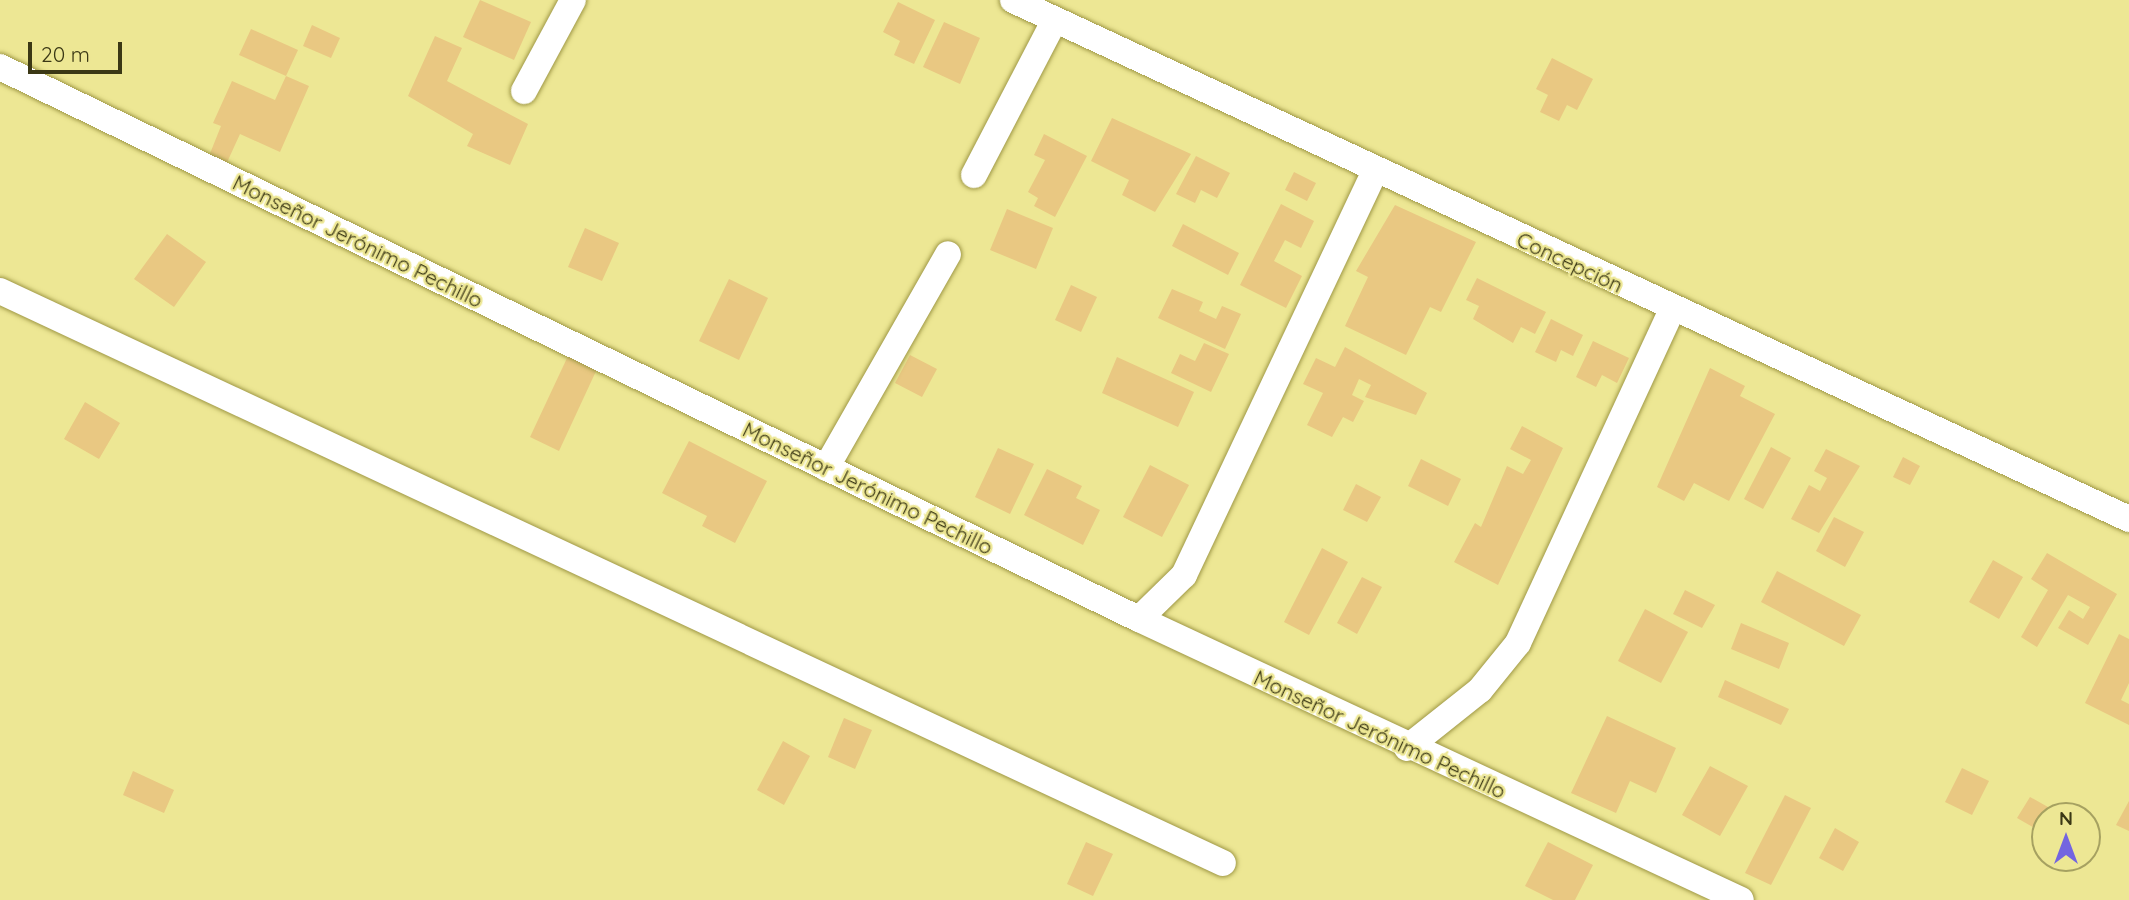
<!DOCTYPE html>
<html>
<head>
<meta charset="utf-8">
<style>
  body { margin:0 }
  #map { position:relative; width:2129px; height:900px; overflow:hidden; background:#ede794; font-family:Quicksand,sans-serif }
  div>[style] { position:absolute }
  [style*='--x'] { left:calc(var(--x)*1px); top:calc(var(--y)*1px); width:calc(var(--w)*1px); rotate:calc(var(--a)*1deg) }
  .building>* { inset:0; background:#e9c882 }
  .roads { filter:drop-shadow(0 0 2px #9f9846) drop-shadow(0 0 2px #9f9846) }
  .minor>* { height:26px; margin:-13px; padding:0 13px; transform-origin:13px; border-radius:13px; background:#fff }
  span { translate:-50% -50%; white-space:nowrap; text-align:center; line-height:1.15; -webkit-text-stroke:5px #ede794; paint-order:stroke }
  .street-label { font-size:21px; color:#3b3815 }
  .north { position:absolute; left:2031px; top:802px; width:70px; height:70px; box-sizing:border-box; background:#ede794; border:2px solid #a6a161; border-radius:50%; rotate:0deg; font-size:19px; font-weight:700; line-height:28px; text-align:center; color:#3b3815 }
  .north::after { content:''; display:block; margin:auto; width:24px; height:32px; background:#7365e0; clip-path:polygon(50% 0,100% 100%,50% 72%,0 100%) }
  .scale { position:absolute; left:28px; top:42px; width:94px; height:32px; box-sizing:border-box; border:4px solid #3b3815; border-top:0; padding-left:9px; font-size:21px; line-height:24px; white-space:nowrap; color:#3b3815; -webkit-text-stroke:5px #ede794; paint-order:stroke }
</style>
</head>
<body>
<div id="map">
  <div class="building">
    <i style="clip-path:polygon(480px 0,531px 22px,514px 60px,463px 37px)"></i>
    <i style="clip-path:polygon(898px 2px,935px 20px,914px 64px,894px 55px,900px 41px,883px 32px)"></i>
    <i style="clip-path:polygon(944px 22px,980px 38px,960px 84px,923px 67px)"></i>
    <i style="clip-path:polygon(312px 25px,340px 38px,331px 58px,303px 46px)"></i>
    <i style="clip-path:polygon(251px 29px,298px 50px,286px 76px,239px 55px)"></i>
    <i style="clip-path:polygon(435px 36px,462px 48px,447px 81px,528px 124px,510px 165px,467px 146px,473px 134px,408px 96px)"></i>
    <i style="clip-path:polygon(1552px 58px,1593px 79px,1577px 110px,1567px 105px,1559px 121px,1540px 112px,1548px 95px,1536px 89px)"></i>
    <i style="clip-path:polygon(286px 76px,309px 86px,280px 152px,240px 134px,224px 169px,207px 161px,221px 126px,213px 123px,232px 81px,275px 100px)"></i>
    <i style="clip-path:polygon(1112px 118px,1191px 154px,1155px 212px,1122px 195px,1129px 180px,1091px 161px)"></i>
    <i style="clip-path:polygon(1044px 134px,1087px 156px,1055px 217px,1034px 206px,1038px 198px,1028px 192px,1045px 160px,1034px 155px)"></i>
    <i style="clip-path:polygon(1196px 156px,1230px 173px,1217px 198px,1201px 190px,1195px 203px,1176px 194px)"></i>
    <i style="clip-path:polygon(1294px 172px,1316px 183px,1307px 201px,1285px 190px)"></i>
    <i style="clip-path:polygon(1281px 204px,1314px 221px,1301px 248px,1285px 240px,1274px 261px,1302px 276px,1286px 308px,1240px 285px)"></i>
    <i style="clip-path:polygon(1395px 205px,1476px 242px,1441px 312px,1430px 307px,1406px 355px,1345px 326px,1368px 277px,1356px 271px)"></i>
    <i style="clip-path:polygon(1007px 209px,1053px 228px,1036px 269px,990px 250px)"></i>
    <i style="clip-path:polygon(1183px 224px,1239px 253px,1228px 275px,1172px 246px)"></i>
    <i style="clip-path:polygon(585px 228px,619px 243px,602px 281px,568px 267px)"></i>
    <i style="clip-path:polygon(167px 234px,206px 262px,174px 307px,134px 279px)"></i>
    <i style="clip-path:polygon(1477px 278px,1546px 312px,1535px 334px,1521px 327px,1513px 343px,1473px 319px,1479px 306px,1466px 300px)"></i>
    <i style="clip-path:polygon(729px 279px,768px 298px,739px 360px,699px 341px)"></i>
    <i style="clip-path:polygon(1071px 285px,1097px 297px,1081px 332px,1055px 320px)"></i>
    <i style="clip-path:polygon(1172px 289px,1203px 302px,1199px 311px,1216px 319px,1222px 306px,1241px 314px,1225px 349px,1158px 318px)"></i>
    <i style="clip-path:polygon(1551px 319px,1583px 335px,1573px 356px,1561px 350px,1556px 362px,1535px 352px)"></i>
    <i style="clip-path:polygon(1593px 341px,1629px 358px,1617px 383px,1602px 375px,1596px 387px,1576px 377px)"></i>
    <i style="clip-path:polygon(1204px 343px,1229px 354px,1211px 392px,1171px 373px,1180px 354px,1195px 361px)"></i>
    <i style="clip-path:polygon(1345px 347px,1427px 393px,1416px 415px,1365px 397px,1371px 385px,1359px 379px,1352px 395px,1364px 401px,1353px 422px,1343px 417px,1332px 437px,1307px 425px,1323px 393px,1303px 384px,1316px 358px,1335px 367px)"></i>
    <i style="clip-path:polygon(910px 355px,937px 369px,922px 397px,895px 383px)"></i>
    <i style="clip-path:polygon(568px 356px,597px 369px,559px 451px,530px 437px)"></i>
    <i style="clip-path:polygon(1117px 357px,1194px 392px,1178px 427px,1102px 393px)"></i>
    <i style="clip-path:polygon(1710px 368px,1745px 386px,1740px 396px,1775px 414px,1729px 501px,1694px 483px,1684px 501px,1657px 487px)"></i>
    <i style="clip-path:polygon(85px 402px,120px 423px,99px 459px,64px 439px)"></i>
    <i style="clip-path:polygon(1522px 426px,1563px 448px,1498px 585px,1454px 562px,1475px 523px,1481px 527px,1507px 466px,1523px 474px,1531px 460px,1510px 449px)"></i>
    <i style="clip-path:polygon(689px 441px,767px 481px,735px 543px,702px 526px,707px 516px,662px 493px)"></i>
    <i style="clip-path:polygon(1771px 447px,1791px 458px,1763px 509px,1744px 499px)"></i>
    <i style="clip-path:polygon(998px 448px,1034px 464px,1010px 514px,975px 497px)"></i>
    <i style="clip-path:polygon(1826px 449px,1860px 466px,1819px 533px,1791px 519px,1809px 485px,1820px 491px,1827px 478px,1814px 471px)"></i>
    <i style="clip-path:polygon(1903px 457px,1920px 466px,1910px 485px,1893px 477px)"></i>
    <i style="clip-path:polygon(1421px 459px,1461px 479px,1448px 506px,1408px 486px)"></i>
    <i style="clip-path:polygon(1150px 465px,1189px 485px,1162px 537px,1123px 517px)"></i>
    <i style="clip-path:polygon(1047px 469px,1082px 486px,1076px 498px,1100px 510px,1083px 545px,1024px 515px)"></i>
    <i style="clip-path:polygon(1356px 484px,1381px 497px,1367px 522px,1343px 510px)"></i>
    <i style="clip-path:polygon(1834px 517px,1864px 532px,1845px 567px,1816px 551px)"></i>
    <i style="clip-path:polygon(1322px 548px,1348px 562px,1309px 635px,1284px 622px)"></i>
    <i style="clip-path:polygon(2047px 553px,2117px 594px,2088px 645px,2058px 628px,2069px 610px,2083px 619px,2090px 607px,2068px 595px,2037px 647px,2021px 637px,2048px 590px,2031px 579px)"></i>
    <i style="clip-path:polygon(1993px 560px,2023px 577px,1999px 619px,1969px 602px)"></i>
    <i style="clip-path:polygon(1777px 571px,1861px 615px,1844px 646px,1761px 602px)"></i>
    <i style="clip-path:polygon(1362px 577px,1382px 587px,1357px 634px,1337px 623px)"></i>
    <i style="clip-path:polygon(1685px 590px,1715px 605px,1702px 628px,1673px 614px)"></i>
    <i style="clip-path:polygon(1645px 609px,1688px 632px,1661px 683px,1618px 661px)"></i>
    <i style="clip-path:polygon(1741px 623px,1789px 643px,1779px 669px,1731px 649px)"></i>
    <i style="clip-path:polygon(2119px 634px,2129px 639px,2129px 683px,2121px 700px,2129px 704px,2129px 725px,2085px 703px)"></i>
    <i style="clip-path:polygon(1725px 680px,1789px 709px,1781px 725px,1718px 697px)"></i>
    <i style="clip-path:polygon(1607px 716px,1676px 748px,1656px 793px,1630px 781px,1616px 813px,1571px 793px)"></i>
    <i style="clip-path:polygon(844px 718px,872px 730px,855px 769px,828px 757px)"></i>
    <i style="clip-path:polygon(783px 741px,810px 756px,784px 805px,757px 790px)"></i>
    <i style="clip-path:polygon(1710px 766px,1748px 786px,1720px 836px,1682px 815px)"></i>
    <i style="clip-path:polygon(1962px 768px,1989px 781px,1972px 815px,1945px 802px)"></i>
    <i style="clip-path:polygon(133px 771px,174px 790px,164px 813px,123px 795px)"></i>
    <i style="clip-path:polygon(1785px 795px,1811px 808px,1771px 885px,1745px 873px)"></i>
    <i style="clip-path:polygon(2030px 797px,2064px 816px,2045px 816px,2045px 834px,2017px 818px)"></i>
    <i style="clip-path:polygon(2129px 801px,2129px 831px,2116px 825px)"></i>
    <i style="clip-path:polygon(1835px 828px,1859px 842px,1843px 871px,1819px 858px)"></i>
    <i style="clip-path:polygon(1086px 842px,1113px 854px,1093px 896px,1067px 884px)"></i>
    <i style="clip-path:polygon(1548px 842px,1593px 865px,1575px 900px,1553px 900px,1525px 886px)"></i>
  </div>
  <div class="roads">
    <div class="minor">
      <i style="--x:1013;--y:0;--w:1231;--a:24.94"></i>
      <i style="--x:0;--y:67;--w:1266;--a:25.86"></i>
      <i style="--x:1139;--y:619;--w:664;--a:25.02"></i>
      <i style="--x:524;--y:91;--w:103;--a:-61.7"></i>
      <i style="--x:974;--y:175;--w:174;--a:-62.5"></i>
      <i style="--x:0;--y:291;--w:1350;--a:25.07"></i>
      <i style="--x:826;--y:468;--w:246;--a:-60.3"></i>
      <i style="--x:1139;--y:619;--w:63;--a:-44.4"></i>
      <i style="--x:1184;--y:575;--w:447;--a:-64.7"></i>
      <i style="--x:1407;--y:748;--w:93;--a:-38.5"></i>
      <i style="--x:1480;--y:690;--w:60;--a:-51"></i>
      <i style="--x:1518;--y:643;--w:367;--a:-65.2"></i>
    </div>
  </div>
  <div class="street-label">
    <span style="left:358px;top:241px;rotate:26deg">Monseñor Jerónimo Pechillo</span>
    <span style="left:1570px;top:262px;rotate:25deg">Concepción</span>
    <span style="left:868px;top:488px;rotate:26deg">Monseñor Jerónimo Pechillo</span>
    <span style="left:1380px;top:734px;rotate:25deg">Monseñor Jerónimo Pechillo</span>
  </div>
  <div class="north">N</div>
  <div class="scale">20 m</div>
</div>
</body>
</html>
